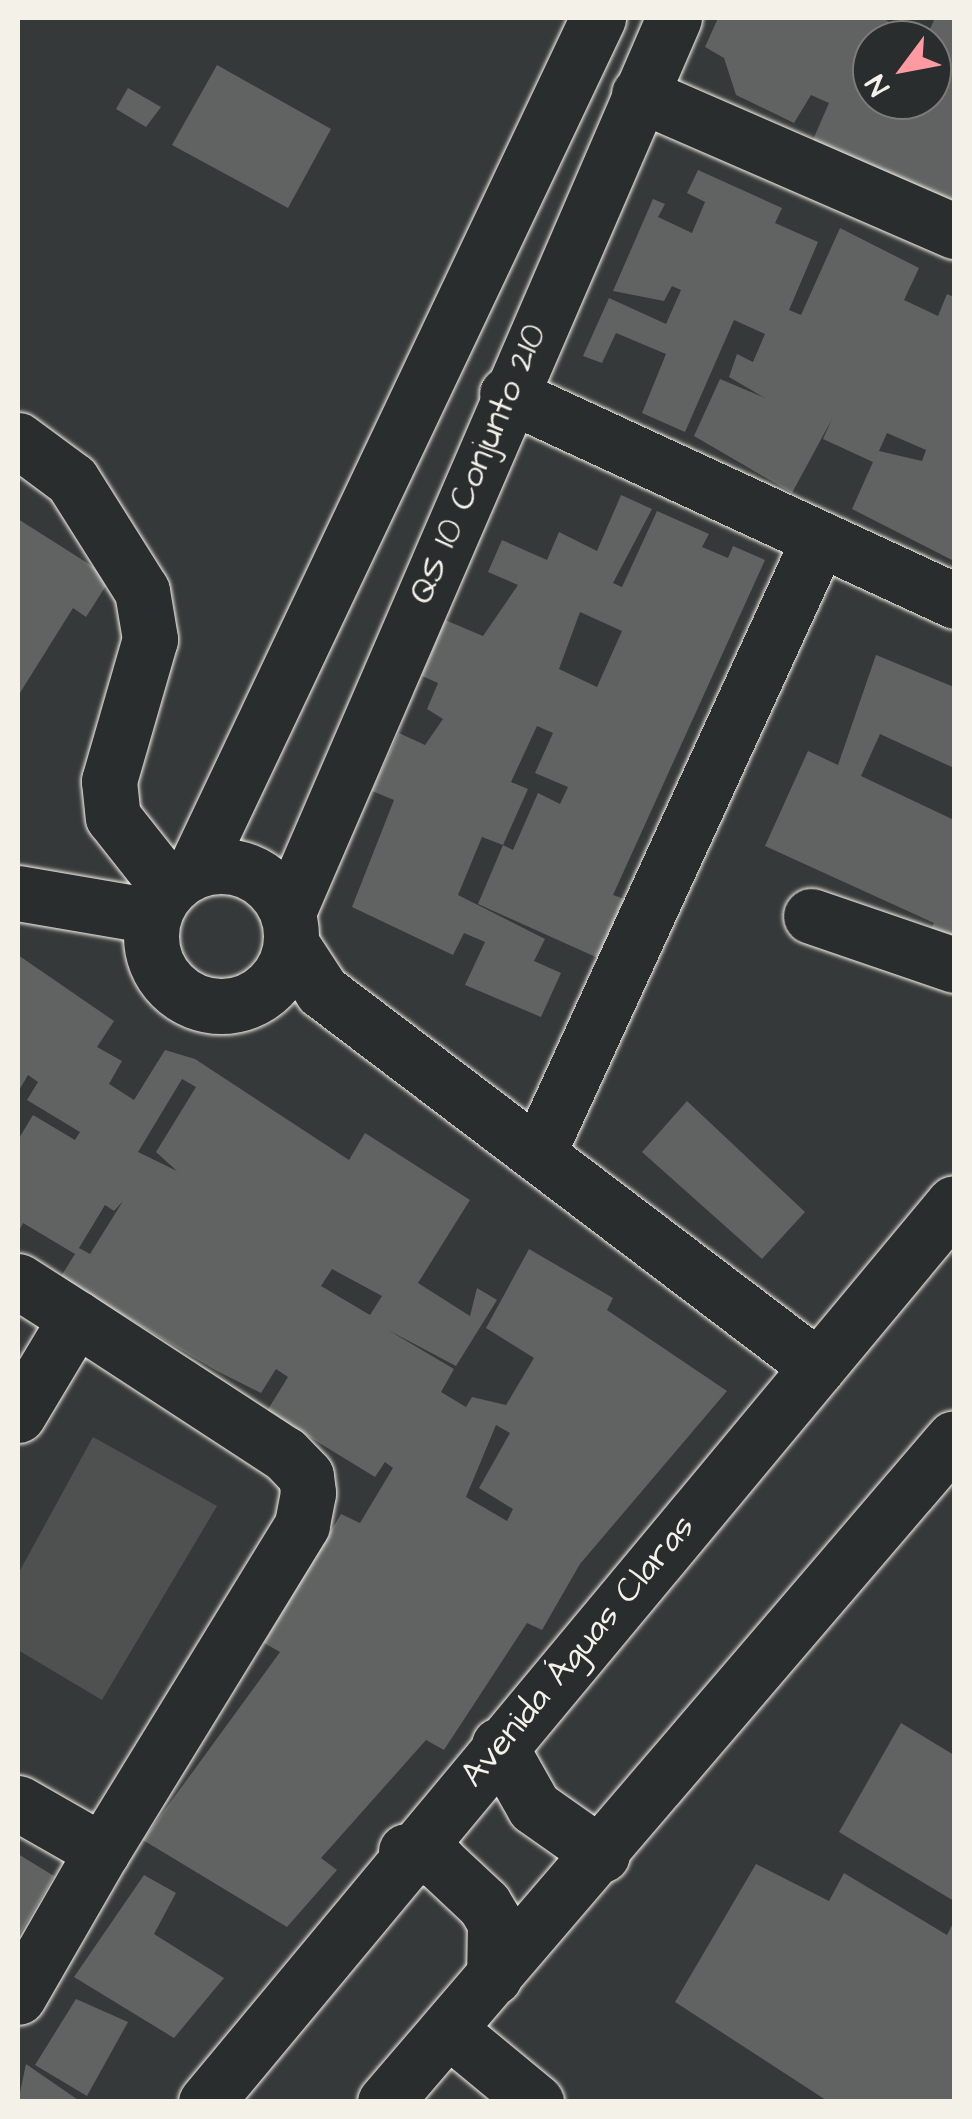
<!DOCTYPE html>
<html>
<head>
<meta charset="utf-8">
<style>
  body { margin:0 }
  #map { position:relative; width:972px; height:2119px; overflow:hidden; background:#363939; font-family:"Architects Daughter",sans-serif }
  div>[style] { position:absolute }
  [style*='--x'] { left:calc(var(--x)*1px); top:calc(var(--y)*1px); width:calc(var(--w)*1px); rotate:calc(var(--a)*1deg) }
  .green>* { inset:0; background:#4e514f }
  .building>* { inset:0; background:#616362 }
  .roads { filter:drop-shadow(0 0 2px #f4f1e8) drop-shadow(0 0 2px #f4f1e8) }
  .minor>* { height:55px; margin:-27.5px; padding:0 27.5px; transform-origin:27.5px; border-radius:27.5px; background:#2a2d2e }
  .minor>.ring { margin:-27.5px; padding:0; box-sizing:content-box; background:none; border:55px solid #2a2d2e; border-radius:50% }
  .major>* { height:55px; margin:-27.5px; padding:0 27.5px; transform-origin:27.5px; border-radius:27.5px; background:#2a2d2e }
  span { translate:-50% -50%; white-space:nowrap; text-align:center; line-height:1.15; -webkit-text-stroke:8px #2a2d2e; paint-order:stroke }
  .street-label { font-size:35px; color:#f4f1e8 }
  .frame { position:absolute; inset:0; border:20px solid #f4f1e8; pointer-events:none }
  .north { position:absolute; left:852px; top:20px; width:100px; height:100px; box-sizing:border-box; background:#2a2d2e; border:2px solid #7b7b78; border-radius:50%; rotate:238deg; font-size:28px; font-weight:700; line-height:40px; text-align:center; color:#f4f1e8 }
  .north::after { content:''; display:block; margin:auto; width:35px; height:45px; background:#ff9aa2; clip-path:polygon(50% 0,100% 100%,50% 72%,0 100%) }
</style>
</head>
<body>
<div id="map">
  <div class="green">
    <i style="clip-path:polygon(93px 1437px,217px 1506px,102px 1700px,18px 1650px,18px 1574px)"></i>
  </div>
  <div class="building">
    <i style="clip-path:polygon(718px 18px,883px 18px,917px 40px,872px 40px,872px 100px,932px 100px,925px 40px,935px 18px,954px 18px,954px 204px,812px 142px,829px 103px,811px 95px,794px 123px,736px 95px,724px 58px,705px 47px)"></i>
    <i style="clip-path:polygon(217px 65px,331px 129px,288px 208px,172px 145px)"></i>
    <i style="clip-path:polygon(128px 88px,161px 107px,146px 127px,116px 109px)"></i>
    <i style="clip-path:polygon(evenodd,698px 170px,782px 208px,775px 223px,818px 242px,789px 310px,801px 315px,840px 228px,919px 268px,904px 300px,938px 316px,947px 294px,954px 297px,954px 561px,852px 509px,873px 462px,823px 439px,832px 419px,792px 493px,694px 436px,720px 379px,765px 398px,729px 377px,737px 354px,753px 362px,765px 334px,734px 320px,685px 432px,642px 413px,666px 354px,616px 333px,602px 363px,583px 356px,609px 298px,666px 324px,681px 290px,672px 286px,664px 301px,613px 291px,653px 199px,665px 204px,658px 217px,692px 233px,705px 202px,687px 193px,698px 170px,887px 433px,926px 450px,922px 461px,879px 451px,887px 433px)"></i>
    <i style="clip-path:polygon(evenodd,621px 495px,652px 509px,613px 583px,622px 587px,657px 511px,709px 534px,702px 547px,728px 558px,733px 546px,765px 560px,613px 895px,624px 899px,598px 958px,478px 904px,503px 845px,482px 837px,458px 895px,545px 939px,534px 961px,561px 973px,541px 1017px,465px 985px,485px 942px,464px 933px,453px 955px,352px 907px,394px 800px,372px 791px,399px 733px,425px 745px,443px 719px,427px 709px,438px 683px,422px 676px,445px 620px,483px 636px,518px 585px,488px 572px,502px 540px,547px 560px,559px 532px,597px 551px,621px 495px,580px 612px,622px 631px,597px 687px,559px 669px,580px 612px,621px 495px,537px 726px,553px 733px,535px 773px,568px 787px,560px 804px,538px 793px,513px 850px,503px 845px,528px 789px,511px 782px,537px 726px)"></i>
    <i style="clip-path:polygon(18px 519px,111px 578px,86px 617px,73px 608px,18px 696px)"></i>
    <i style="clip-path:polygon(876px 655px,954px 687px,954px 768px,880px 734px,861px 776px,954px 820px,954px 941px,930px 930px,934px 923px,765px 846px,808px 751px,838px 765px)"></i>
    <i style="clip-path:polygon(evenodd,18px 955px,114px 1021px,97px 1047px,122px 1061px,109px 1084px,134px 1100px,165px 1050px,195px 1059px,349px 1160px,365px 1133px,470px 1200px,418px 1283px,470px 1316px,477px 1288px,497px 1300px,456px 1366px,388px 1330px,454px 1369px,441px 1392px,466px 1407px,472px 1397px,506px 1405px,534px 1358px,486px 1328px,529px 1249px,613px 1298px,607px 1310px,727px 1391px,580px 1564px,542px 1630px,527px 1623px,444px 1750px,426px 1740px,321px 1858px,337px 1870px,287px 1927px,143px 1840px,280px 1652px,264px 1643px,341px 1514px,360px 1523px,393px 1468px,385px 1462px,375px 1477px,267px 1411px,288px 1377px,276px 1369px,261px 1393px,217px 1371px,60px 1278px,75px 1254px,23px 1223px,18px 1233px,18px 1140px,33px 1115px,75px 1140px,80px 1132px,27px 1100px,38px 1082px,28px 1075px,18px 1092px,18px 955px,182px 1079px,196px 1087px,156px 1152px,177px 1171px,138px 1152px,182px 1079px,18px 955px,123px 1201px,90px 1254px,79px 1248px,105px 1205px,114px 1211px,123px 1201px,18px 955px,332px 1269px,382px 1296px,370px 1315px,321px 1286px,332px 1269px,18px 955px,496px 1425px,510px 1433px,479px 1488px,513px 1509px,507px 1521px,466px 1497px,496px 1425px)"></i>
    <i style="clip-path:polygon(687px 1101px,805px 1212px,762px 1259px,642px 1152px)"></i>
    <i style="clip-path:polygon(901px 1723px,954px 1755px,954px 1901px,839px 1832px)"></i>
    <i style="clip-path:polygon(18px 1854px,54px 1876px,18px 1937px)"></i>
    <i style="clip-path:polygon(756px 1864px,829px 1901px,844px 1873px,947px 1935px,954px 1921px,954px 2102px,829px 2102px,675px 2002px)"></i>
    <i style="clip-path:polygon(144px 1875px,176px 1893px,154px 1934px,224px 1978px,174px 2038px,74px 1977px)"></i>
    <i style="clip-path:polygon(76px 1999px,128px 2022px,87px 2096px,35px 2065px)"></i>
    <i style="clip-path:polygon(26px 2064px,81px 2102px,18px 2102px)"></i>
  </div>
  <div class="roads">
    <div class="minor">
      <i style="--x:639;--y:94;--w:344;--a:23.5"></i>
      <i style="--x:507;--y:394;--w:493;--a:24.8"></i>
      <i style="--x:18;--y:440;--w:67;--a:36.5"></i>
      <i style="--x:72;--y:480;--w:131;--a:57.8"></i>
      <i style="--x:142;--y:591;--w:49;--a:80.5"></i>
      <i style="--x:150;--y:639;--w:148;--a:106.1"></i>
      <i style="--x:109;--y:781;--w:36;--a:84"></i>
      <i style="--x:113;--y:817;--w:90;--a:51.7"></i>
      <i class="ring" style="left:151px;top:866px;width:85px;height:85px"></i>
      <i style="--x:195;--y:869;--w:942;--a:-64.66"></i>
      <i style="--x:18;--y:893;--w:136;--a:9.7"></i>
      <i style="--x:288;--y:912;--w:974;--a:-66.65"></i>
      <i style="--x:811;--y:916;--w:151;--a:18.9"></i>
      <i style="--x:292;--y:945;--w:55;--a:56.9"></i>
      <i style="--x:322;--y:991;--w:622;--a:37.16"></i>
      <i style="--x:539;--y:1151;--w:673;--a:-65.42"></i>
      <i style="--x:18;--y:1281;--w:69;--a:32.5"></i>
      <i style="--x:76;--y:1318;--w:113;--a:120.9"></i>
      <i style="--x:76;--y:1318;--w:249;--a:33.1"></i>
      <i style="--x:285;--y:1454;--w:30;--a:46"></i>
      <i style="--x:306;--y:1476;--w:17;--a:83"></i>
      <i style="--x:308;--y:1493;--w:33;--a:101"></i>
      <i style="--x:302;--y:1525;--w:382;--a:121.5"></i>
      <i style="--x:18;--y:1803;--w:97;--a:29.7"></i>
      <i style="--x:102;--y:1851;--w:168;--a:119.9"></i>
      <i style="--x:449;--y:2030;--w:113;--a:39.6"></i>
    </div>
    <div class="major">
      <i style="--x:499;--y:1745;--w:71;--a:60.6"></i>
      <i style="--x:534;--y:1807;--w:83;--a:35.2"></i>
      <i style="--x:406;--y:1851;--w:34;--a:17"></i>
      <i style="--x:438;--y:1861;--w:63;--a:43.1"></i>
      <i style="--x:484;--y:1904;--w:21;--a:59"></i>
      <i style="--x:495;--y:1922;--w:55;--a:91"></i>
      <i style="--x:206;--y:2102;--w:1169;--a:-50.24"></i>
      <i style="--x:385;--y:2102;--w:874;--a:-49.41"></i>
    </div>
  </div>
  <div class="street-label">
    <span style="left:478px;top:464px;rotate:-67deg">QS 10 Conjunto 210</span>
    <span style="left:578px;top:1651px;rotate:-50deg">Avenida Águas Claras</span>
  </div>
  <div class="frame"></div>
  <div class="north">N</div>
</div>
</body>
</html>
